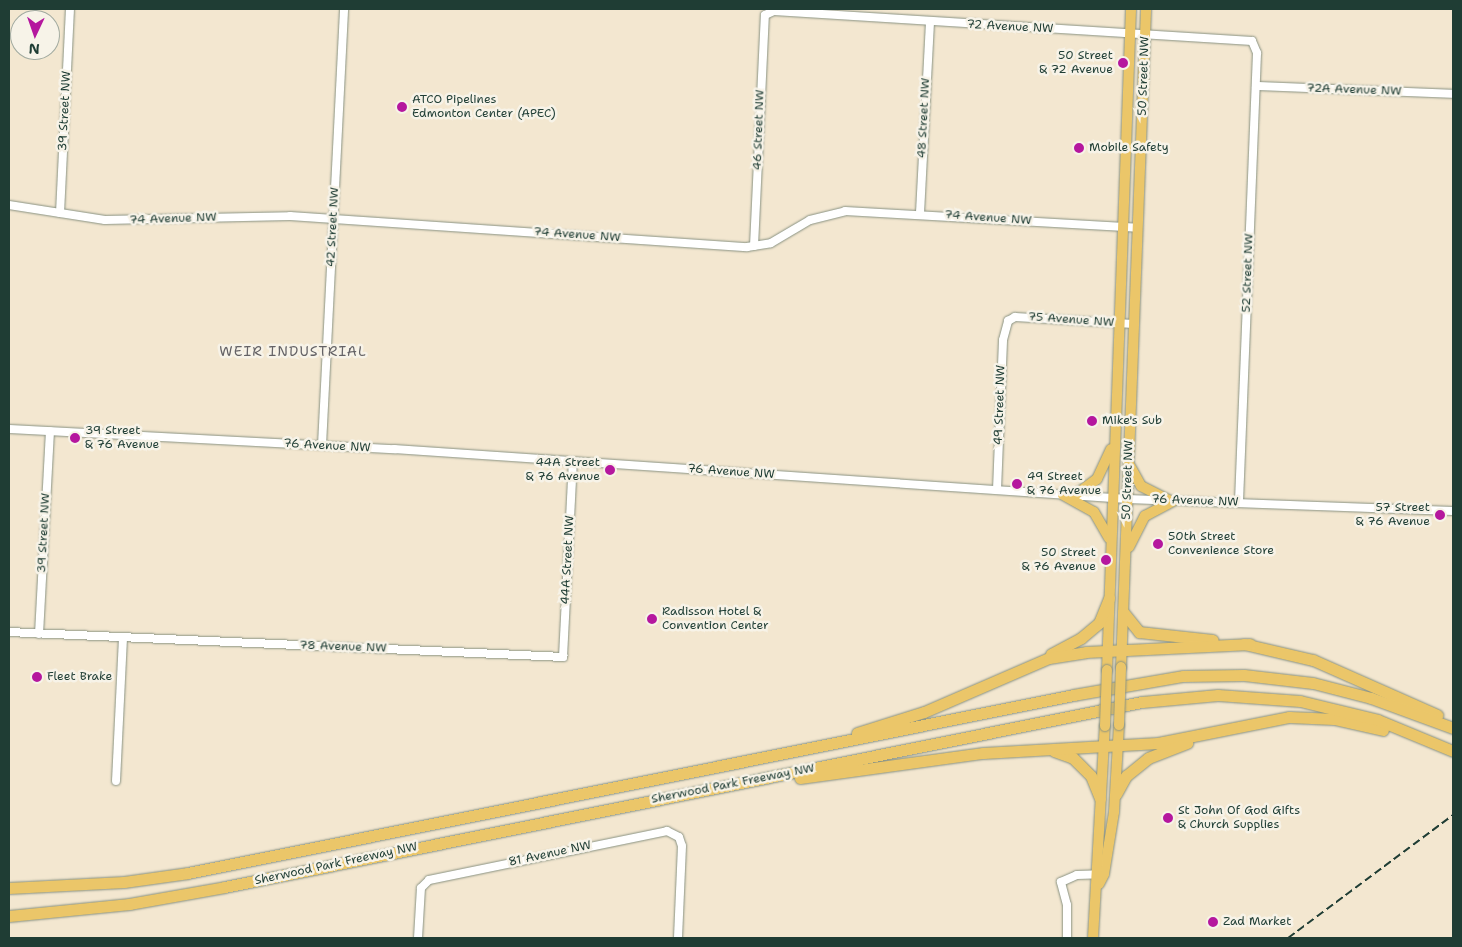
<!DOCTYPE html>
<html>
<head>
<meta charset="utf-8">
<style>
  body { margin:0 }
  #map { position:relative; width:1462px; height:947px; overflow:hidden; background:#f3e7d0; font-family:"Shantell Sans",sans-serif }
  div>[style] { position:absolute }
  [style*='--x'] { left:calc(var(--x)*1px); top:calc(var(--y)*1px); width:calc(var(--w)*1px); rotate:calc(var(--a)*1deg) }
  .roads { filter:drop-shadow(0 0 1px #899282) drop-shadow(0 0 1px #899282) }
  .minor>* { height:8px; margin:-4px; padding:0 4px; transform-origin:4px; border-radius:4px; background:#fff }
  .major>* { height:10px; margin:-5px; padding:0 5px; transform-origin:5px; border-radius:5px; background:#ebc669 }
  .highway>* { height:11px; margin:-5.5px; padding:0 5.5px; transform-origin:5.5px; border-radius:5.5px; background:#ebc669 }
  .rail>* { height:2px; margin-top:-1px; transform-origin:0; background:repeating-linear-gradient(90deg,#1f3d34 0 8px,transparent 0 12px) }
  .bridges { filter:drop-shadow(0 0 1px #899282) drop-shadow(0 0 1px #899282) }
  .major-bridge>* { height:10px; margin:-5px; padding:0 5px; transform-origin:5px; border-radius:5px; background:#ebc669 }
  .dots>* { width:14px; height:14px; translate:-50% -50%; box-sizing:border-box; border:2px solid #f7f3e8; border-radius:50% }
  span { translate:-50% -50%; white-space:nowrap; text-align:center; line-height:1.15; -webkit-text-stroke:5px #f7f3e8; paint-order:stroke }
  .street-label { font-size:12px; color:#1f3d34 }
  .poi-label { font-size:12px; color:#1f3d34 }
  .right { translate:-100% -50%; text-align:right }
  .left { translate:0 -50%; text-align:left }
  .neighbourhood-label { font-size:14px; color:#646265; letter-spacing:1px }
  .frame { position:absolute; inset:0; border:10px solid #1f3d34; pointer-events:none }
  .north { position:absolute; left:10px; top:10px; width:50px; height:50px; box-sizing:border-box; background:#f7f3e8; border:1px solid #a1aaa0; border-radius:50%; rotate:183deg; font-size:14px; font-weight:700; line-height:20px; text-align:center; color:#1f3d34 }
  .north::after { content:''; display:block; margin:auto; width:18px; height:22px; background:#b5179e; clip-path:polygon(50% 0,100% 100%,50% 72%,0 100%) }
</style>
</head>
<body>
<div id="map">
  <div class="roads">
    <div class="minor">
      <i style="--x:1256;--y:86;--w:197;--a:2.3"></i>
      <i style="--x:9;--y:205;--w:97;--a:8.9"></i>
      <i style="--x:105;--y:220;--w:185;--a:-1.2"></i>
      <i style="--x:290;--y:216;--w:458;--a:3.9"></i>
      <i style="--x:747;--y:247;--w:24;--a:-9"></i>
      <i style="--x:771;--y:243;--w:45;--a:-30.5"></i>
      <i style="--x:810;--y:220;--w:36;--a:-14"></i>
      <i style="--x:845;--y:211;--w:293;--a:3.3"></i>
      <i style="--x:60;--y:213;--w:204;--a:-87.2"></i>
      <i style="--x:920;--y:213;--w:190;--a:-87"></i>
      <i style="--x:754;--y:246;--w:231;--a:-87.3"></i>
      <i style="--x:765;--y:15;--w:10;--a:-24"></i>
      <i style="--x:774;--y:11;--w:479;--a:3.6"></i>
      <i style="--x:1252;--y:41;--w:13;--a:67"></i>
      <i style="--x:1257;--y:53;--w:449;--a:92.3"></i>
      <i style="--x:9;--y:429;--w:386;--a:3"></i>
      <i style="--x:394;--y:449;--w:735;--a:3.9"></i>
      <i style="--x:1127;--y:499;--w:326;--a:2.1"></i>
      <i style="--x:322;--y:445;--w:437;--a:-87.1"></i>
      <i style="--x:997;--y:490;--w:150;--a:-87.7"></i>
      <i style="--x:1003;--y:340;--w:20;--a:-75"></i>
      <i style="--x:1008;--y:321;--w:8;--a:-30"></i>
      <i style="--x:1015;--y:317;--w:119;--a:3.4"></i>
      <i style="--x:9;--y:632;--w:555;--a:2.58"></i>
      <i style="--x:563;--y:657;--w:195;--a:-87.1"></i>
      <i style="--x:39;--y:634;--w:203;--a:-86.9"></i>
      <i style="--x:116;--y:781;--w:143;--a:-87.2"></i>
      <i style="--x:418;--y:938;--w:50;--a:-86.6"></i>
      <i style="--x:421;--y:888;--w:11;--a:-45"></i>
      <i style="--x:429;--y:880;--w:243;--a:-11.6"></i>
      <i style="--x:667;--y:831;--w:13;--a:27"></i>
      <i style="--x:679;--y:837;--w:9;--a:72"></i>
      <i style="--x:682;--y:846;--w:92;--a:92.5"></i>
      <i style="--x:1067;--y:938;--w:33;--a:-90"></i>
      <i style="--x:1067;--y:905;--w:24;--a:-105"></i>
      <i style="--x:1061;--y:882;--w:17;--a:-24"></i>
      <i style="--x:1077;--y:875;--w:23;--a:-2"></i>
    </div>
    <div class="major">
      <i style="--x:1130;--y:466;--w:23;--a:61"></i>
      <i style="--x:1141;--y:486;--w:31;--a:27"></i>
      <i style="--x:1063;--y:495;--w:35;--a:29"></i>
      <i style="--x:1094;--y:512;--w:30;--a:60"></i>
      <i style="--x:1075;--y:495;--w:27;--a:-36"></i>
      <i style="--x:1097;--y:479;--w:33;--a:-65"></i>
      <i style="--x:1129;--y:547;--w:35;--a:-63"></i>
      <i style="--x:1145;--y:516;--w:32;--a:-28"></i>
      <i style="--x:1121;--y:667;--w:658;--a:-87.82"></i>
      <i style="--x:1107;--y:670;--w:661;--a:-87.92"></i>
      <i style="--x:1099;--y:884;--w:11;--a:-63"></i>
      <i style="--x:1104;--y:874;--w:63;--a:-80.8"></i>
      <i style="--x:1114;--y:812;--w:87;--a:-86.7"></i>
      <i style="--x:1093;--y:938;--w:212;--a:-86.8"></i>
    </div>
    <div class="highway">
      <i style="--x:1123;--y:612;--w:26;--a:51"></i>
      <i style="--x:1139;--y:632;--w:74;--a:6.2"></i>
      <i style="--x:1244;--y:644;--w:71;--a:13.1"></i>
      <i style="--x:1313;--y:660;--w:136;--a:23.9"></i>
      <i style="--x:1051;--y:654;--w:34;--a:-28"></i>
      <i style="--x:1081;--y:638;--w:23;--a:-40"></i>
      <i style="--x:1099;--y:623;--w:27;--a:-68"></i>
      <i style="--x:857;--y:733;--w:70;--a:-17.4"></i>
      <i style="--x:924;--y:712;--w:136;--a:-23.4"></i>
      <i style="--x:1049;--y:658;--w:37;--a:-9"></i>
      <i style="--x:1086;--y:652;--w:164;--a:-2.8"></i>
      <i style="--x:1054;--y:751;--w:20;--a:20"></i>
      <i style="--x:1073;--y:758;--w:25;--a:45"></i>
      <i style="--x:1091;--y:776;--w:24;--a:68"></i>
      <i style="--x:800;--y:778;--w:185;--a:-7.8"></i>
      <i style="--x:983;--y:753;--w:175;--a:-3.3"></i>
      <i style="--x:1158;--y:743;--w:134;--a:-11.2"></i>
      <i style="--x:1289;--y:717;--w:45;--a:2.5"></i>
      <i style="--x:1334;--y:719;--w:50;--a:12.7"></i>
      <i style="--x:1116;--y:794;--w:21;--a:-61"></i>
      <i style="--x:1126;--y:776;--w:28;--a:-39"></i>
      <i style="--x:1148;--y:758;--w:42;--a:-21"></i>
      <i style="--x:9;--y:888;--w:115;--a:-3"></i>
      <i style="--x:124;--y:882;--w:65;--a:-8"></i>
      <i style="--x:188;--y:873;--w:903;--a:-11.37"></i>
      <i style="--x:1073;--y:695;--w:112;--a:-9.8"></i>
      <i style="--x:1183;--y:676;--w:61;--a:-0.9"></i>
      <i style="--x:1244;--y:675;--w:69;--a:6.6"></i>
      <i style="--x:1313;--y:683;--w:60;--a:14.5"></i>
      <i style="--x:1371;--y:698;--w:87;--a:20.1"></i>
      <i style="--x:9;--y:916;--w:121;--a:-5.7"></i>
      <i style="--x:129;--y:904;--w:97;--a:-10"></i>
      <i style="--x:225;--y:887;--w:935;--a:-11.41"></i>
      <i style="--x:1142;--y:702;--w:76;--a:-5.3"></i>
      <i style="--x:1218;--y:695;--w:82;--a:4.2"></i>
      <i style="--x:1300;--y:701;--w:80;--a:13.7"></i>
      <i style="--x:1378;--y:720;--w:81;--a:22.5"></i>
    </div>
  </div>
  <div class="rail">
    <i style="--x:1288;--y:938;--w:206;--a:-36.7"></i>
  </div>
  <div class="bridges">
    <div class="major-bridge">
      <i style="--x:1119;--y:725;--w:58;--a:-88"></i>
      <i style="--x:1105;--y:726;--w:56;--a:-88"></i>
    </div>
  </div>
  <div class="dots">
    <i style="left:1123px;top:63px;background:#b5179e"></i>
    <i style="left:402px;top:107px;background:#b5179e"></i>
    <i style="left:1079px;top:148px;background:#b5179e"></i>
    <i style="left:1092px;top:421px;background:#b5179e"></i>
    <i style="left:75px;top:438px;background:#b5179e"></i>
    <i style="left:610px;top:470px;background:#b5179e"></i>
    <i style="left:1017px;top:484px;background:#b5179e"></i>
    <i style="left:1440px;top:515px;background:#b5179e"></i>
    <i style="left:1158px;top:544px;background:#b5179e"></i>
    <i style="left:1106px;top:560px;background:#b5179e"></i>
    <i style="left:652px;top:619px;background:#b5179e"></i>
    <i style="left:37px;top:677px;background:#b5179e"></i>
    <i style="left:1168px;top:818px;background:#b5179e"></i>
    <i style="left:1213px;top:922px;background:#b5179e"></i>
  </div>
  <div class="street-label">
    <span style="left:1010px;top:27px;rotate:3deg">72 Avenue NW</span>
    <span style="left:1144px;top:76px;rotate:-88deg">50 Street NW</span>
    <span style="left:1354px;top:90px;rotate:2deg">72A Avenue NW</span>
    <span style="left:65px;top:111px;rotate:-87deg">39 Street NW</span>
    <span style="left:924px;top:118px;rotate:-87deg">48 Street NW</span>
    <span style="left:759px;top:130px;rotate:-88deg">46 Street NW</span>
    <span style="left:988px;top:218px;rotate:4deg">74 Avenue NW</span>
    <span style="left:173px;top:219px;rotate:-2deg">74 Avenue NW</span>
    <span style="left:333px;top:227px;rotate:-87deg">42 Street NW</span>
    <span style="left:577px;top:235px;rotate:4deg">74 Avenue NW</span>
    <span style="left:1248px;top:273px;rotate:-88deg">52 Street NW</span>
    <span style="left:1071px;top:320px;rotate:4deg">75 Avenue NW</span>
    <span style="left:1000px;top:405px;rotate:-88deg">49 Street NW</span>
    <span style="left:327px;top:446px;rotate:3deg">76 Avenue NW</span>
    <span style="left:731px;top:472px;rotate:4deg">76 Avenue NW</span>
    <span style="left:1128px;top:480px;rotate:-88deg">50 Street NW</span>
    <span style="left:1195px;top:501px;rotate:2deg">76 Avenue NW</span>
    <span style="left:44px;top:533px;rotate:-87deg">39 Street NW</span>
    <span style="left:568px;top:560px;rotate:-87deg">44A Street NW</span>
    <span style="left:343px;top:647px;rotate:2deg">78 Avenue NW</span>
    <span style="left:733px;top:784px;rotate:-11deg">Sherwood Park Freeway NW</span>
    <span style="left:550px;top:854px;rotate:-12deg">81 Avenue NW</span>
    <span style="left:336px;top:864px;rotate:-12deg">Sherwood Park Freeway NW</span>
  </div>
  <div class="poi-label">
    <span class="right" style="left:1113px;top:63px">50 Street<br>&amp; 72 Avenue</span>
    <span class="left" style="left:412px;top:107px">ATCO Pipelines<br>Edmonton Center (APEC)</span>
    <span class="left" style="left:1089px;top:148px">Mobile Safety</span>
    <span class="left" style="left:1102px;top:421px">Mike's Sub</span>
    <span class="left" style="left:85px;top:438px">39 Street<br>&amp; 76 Avenue</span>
    <span class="right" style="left:600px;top:470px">44A Street<br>&amp; 76 Avenue</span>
    <span class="left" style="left:1027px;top:484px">49 Street<br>&amp; 76 Avenue</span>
    <span class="right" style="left:1430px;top:515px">57 Street<br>&amp; 76 Avenue</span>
    <span class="left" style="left:1168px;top:544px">50th Street<br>Convenience Store</span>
    <span class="right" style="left:1096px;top:560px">50 Street<br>&amp; 76 Avenue</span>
    <span class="left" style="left:662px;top:619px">Radisson Hotel &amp;<br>Convention Center</span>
    <span class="left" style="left:47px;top:677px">Fleet Brake</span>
    <span class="left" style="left:1178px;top:818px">St John Of God Gifts<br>&amp; Church Supplies</span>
    <span class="left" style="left:1223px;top:922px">Zad Market</span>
  </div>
  <div class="neighbourhood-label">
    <span style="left:293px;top:351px">WEIR INDUSTRIAL</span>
  </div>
  <div class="frame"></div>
  <div class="north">N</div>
</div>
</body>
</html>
